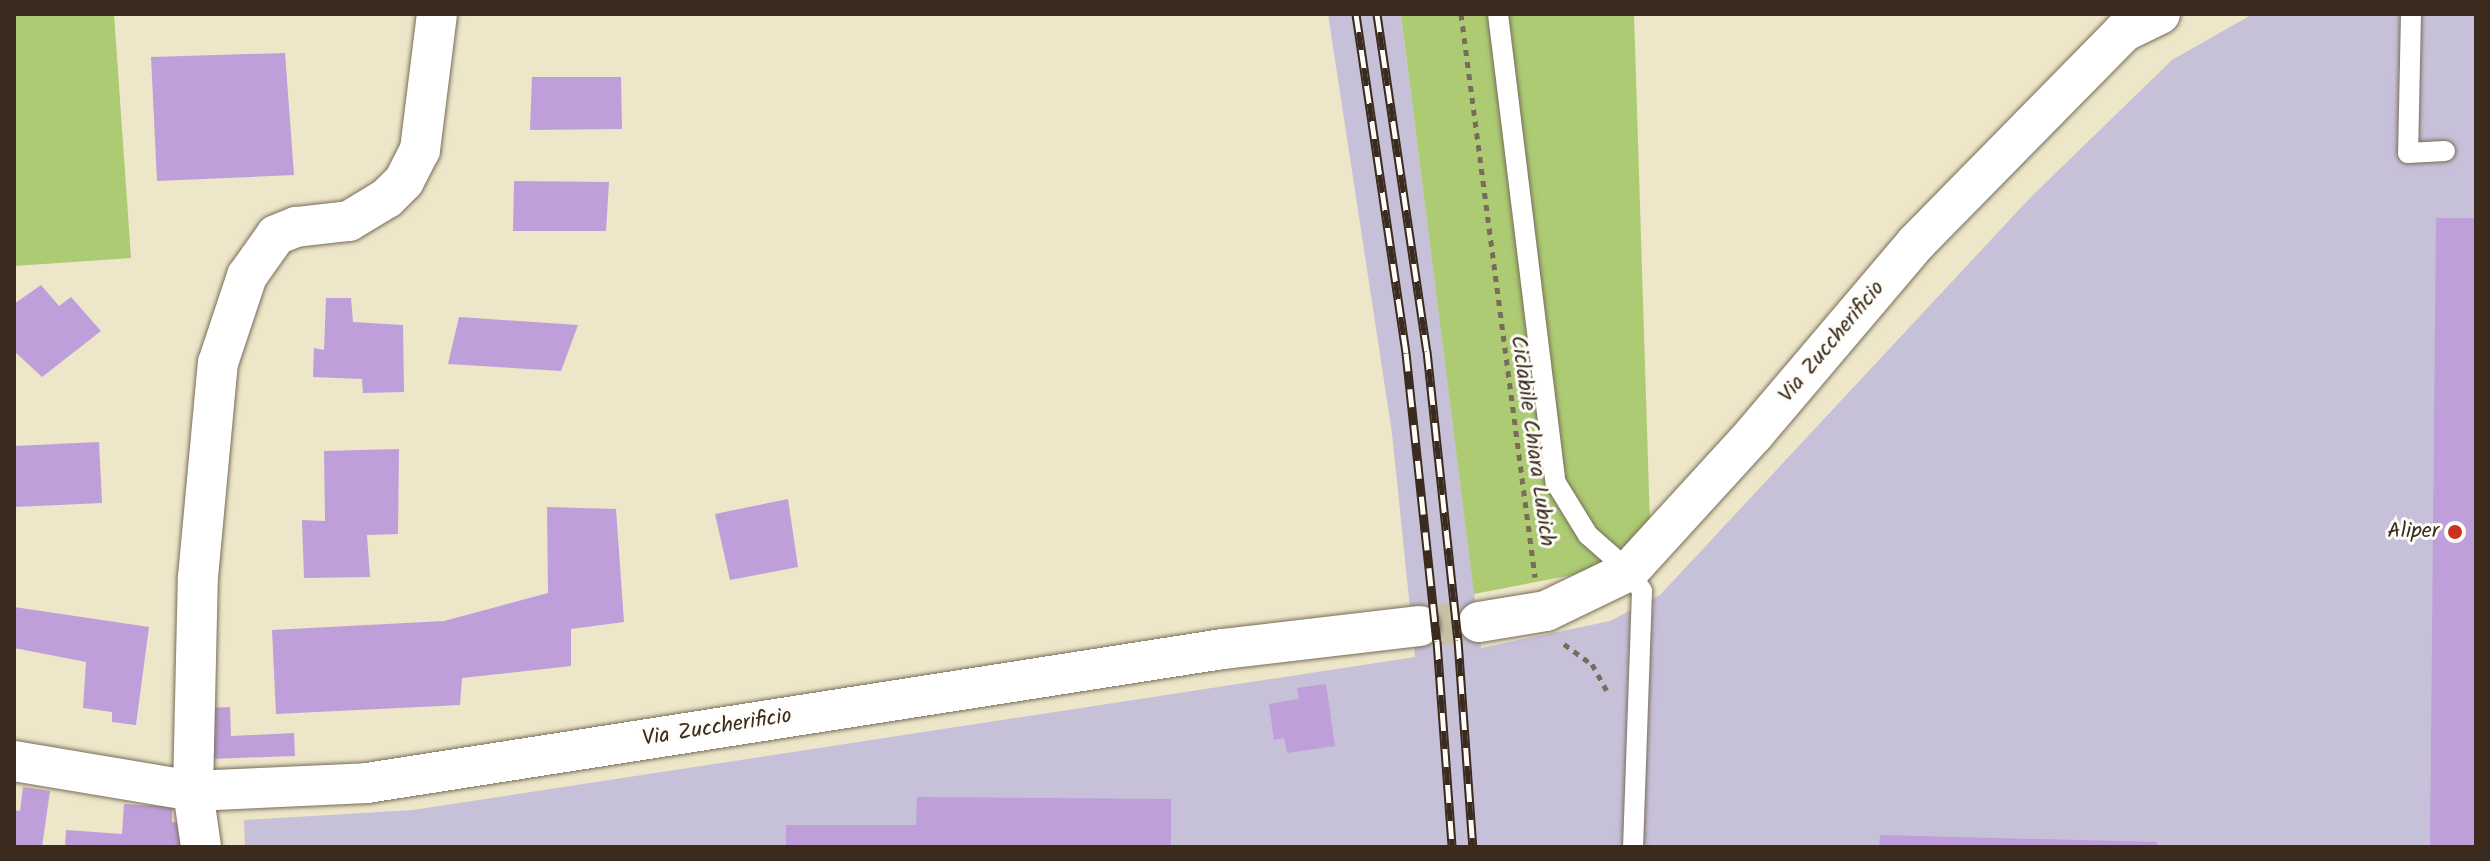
<!DOCTYPE html>
<html>
<head>
<meta charset="utf-8">
<style>
  body { margin:0 }
  #map { position:relative; width:2490px; height:861px; overflow:hidden; background:#ede6c8; font-family:Kalam,sans-serif }
  div>[style] { position:absolute }
  [style*='--x'] { left:calc(var(--x)*1px); top:calc(var(--y)*1px); width:calc(var(--w)*1px); rotate:calc(var(--a)*1deg) }
  .industrial>* { inset:0; background:#c7c0d9 }
  .green>* { inset:0; background:#accb73 }
  .building>* { inset:0; background:#be9fda }
  .street-tunnel>* { height:40px; margin-top:-20px; transform-origin:0; background:repeating-linear-gradient(90deg,#c9c0a6 0 40px,transparent 0 60px) }
  .path>* { height:5px; margin-top:-2.5px; transform-origin:0; background:repeating-linear-gradient(90deg,#796c5a 0 6px,transparent 0 12px) }
  .roads { filter:drop-shadow(0 0 2px #796c5a) drop-shadow(0 0 2px #796c5a) }
  .lane>* { height:20px; margin:-10px; padding:0 10px; transform-origin:10px; border-radius:10px; background:#fff }
  .street>* { height:40px; margin:-20px; padding:0 20px; transform-origin:20px; border-radius:20px; background:#fff }
  .rail>* { height:9px; margin-top:-4.5px; transform-origin:0; background:repeating-linear-gradient(90deg,#fdfcf7 0 18px,#3b2a1e 0 36px); box-sizing:border-box; border-block:2px solid #3b2a1e }
  .dots>* { width:22px; height:22px; translate:-50% -50%; box-sizing:border-box; border:4px solid #fdfcf7; border-radius:50% }
  span { translate:-50% -50%; white-space:nowrap; text-align:center; line-height:1.15; -webkit-text-stroke:6px #fdfcf7; paint-order:stroke }
  .street-label { font-size:22px; color:#3b2a1e }
  .poi-label { font-size:22px; color:#3b2a1e }
  .right { translate:-100% -50%; text-align:right }
  .frame { position:absolute; inset:0; border:16px solid #3b2a1e; pointer-events:none }
</style>
</head>
<body>
<div id="map">
  <div class="industrial">
    <i style="clip-path:polygon(1328px 14px,1401px 14px,1481px 648px,1610px 621px,1660px 595px,2029px 199px,2172px 60px,2253px 14px,2476px 14px,2476px 847px,245px 847px,244px 820px,413px 810px,1415px 657px,1392px 433px)"></i>
  </div>
  <div class="green">
    <i style="clip-path:polygon(14px 14px,114px 14px,131px 258px,14px 266px)"></i>
    <i style="clip-path:polygon(1401px 14px,1634px 14px,1650px 525px,1627px 552px,1593px 571px,1474px 594px)"></i>
  </div>
  <div class="building">
    <i style="clip-path:polygon(285px 53px,294px 175px,157px 181px,151px 57px)"></i>
    <i style="clip-path:polygon(532px 77px,621px 77px,622px 129px,530px 130px)"></i>
    <i style="clip-path:polygon(514px 181px,609px 182px,606px 231px,513px 231px)"></i>
    <i style="clip-path:polygon(2436px 218px,2476px 218px,2476px 847px,2430px 847px)"></i>
    <i style="clip-path:polygon(41px 285px,59px 306px,71px 297px,101px 331px,42px 377px,14px 351px,14px 304px)"></i>
    <i style="clip-path:polygon(326px 298px,351px 298px,353px 322px,403px 325px,404px 392px,363px 393px,362px 379px,313px 377px,314px 348px,324px 350px)"></i>
    <i style="clip-path:polygon(459px 317px,578px 325px,561px 371px,448px 364px)"></i>
    <i style="clip-path:polygon(99px 442px,102px 503px,14px 507px,14px 446px)"></i>
    <i style="clip-path:polygon(399px 449px,398px 534px,367px 535px,370px 577px,304px 578px,302px 520px,325px 521px,324px 451px)"></i>
    <i style="clip-path:polygon(788px 499px,798px 567px,730px 580px,715px 514px)"></i>
    <i style="clip-path:polygon(547px 507px,616px 509px,624px 622px,571px 629px,571px 666px,462px 678px,460px 705px,276px 714px,272px 630px,444px 621px,548px 593px)"></i>
    <i style="clip-path:polygon(14px 607px,149px 627px,136px 725px,112px 722px,112px 712px,83px 708px,86px 662px,14px 648px)"></i>
    <i style="clip-path:polygon(1326px 684px,1335px 746px,1287px 753px,1284px 738px,1274px 740px,1269px 704px,1299px 699px,1297px 688px)"></i>
    <i style="clip-path:polygon(230px 707px,231px 736px,294px 733px,295px 756px,209px 759px,207px 708px)"></i>
    <i style="clip-path:polygon(23px 787px,50px 791px,42px 847px,14px 847px,14px 810px,20px 811px)"></i>
    <i style="clip-path:polygon(917px 797px,1171px 799px,1171px 847px,786px 847px,786px 825px,916px 825px)"></i>
    <i style="clip-path:polygon(124px 804px,172px 807px,172px 822px,189px 823px,187px 847px,65px 847px,66px 830px,122px 834px)"></i>
    <i style="clip-path:polygon(1880px 835px,2157px 842px,2157px 847px,1879px 847px)"></i>
  </div>
  <div class="street-tunnel">
    <i style="--x:1420;--y:626;--w:59;--a:-3.9"></i>
  </div>
  <div class="path">
    <i style="--x:1461;--y:14;--w:568;--a:82.51"></i>
    <i style="--x:1564;--y:644;--w:34;--a:36"></i>
    <i style="--x:1592;--y:664;--w:35;--a:61"></i>
  </div>
  <div class="roads">
    <div class="lane">
      <i style="--x:1498;--y:14;--w:473;--a:83"></i>
      <i style="--x:1556;--y:483;--w:61;--a:58.4"></i>
      <i style="--x:1588;--y:535;--w:55;--a:41.3"></i>
      <i style="--x:1629;--y:571;--w:24;--a:57"></i>
      <i style="--x:1642;--y:591;--w:256;--a:92"></i>
      <i style="--x:2411;--y:14;--w:139;--a:91.2"></i>
      <i style="--x:2408;--y:153;--w:37;--a:-3"></i>
    </div>
    <div class="street">
      <i style="--x:1479;--y:622;--w:68;--a:-9.3"></i>
      <i style="--x:1546;--y:611;--w:92;--a:-25.7"></i>
      <i style="--x:1629;--y:571;--w:185;--a:-47.6"></i>
      <i style="--x:1754;--y:434;--w:250;--a:-49.7"></i>
      <i style="--x:1916;--y:243;--w:296;--a:-45.5"></i>
      <i style="--x:2123;--y:32;--w:41;--a:-25.9"></i>
      <i style="--x:14;--y:761;--w:181;--a:9.5"></i>
      <i style="--x:193;--y:791;--w:174;--a:-2.6"></i>
      <i style="--x:367;--y:783;--w:866;--a:-8.9"></i>
      <i style="--x:1223;--y:649;--w:198;--a:-6.7"></i>
      <i style="--x:201;--y:847;--w:57;--a:-98.1"></i>
      <i style="--x:193;--y:791;--w:214;--a:-88.7"></i>
      <i style="--x:198;--y:577;--w:215;--a:-84.7"></i>
      <i style="--x:218;--y:363;--w:92;--a:-71.6"></i>
      <i style="--x:247;--y:276;--w:50;--a:-54.7"></i>
      <i style="--x:276;--y:235;--w:22;--a:-22"></i>
      <i style="--x:296;--y:227;--w:53;--a:-6.5"></i>
      <i style="--x:349;--y:221;--w:44;--a:-31.2"></i>
      <i style="--x:387;--y:198;--w:24;--a:-45"></i>
      <i style="--x:404;--y:181;--w:35;--a:-63"></i>
      <i style="--x:420;--y:150;--w:137;--a:-82.9"></i>
    </div>
  </div>
  <div class="rail">
    <i style="--x:1356;--y:14;--w:343;--a:81.6"></i>
    <i style="--x:1406;--y:353;--w:290;--a:83.9"></i>
    <i style="--x:1437;--y:641;--w:207;--a:85.8"></i>
    <i style="--x:1377;--y:14;--w:341;--a:81.6"></i>
    <i style="--x:1427;--y:351;--w:291;--a:83.9"></i>
    <i style="--x:1458;--y:640;--w:208;--a:85.9"></i>
  </div>
  <div class="dots">
    <i style="left:2455px;top:532px;background:#c8321e"></i>
  </div>
  <div class="street-label">
    <span style="left:1832px;top:342px;rotate:-50deg">Via Zuccherificio</span>
    <span style="left:1532px;top:441px;rotate:82deg">Ciclabile Chiara Lubich</span>
    <span style="left:717px;top:728px;rotate:-9deg">Via Zuccherificio</span>
  </div>
  <div class="poi-label">
    <span class="right" style="left:2439px;top:532px">Aliper</span>
  </div>
  <div class="frame"></div>
</div>
</body>
</html>
